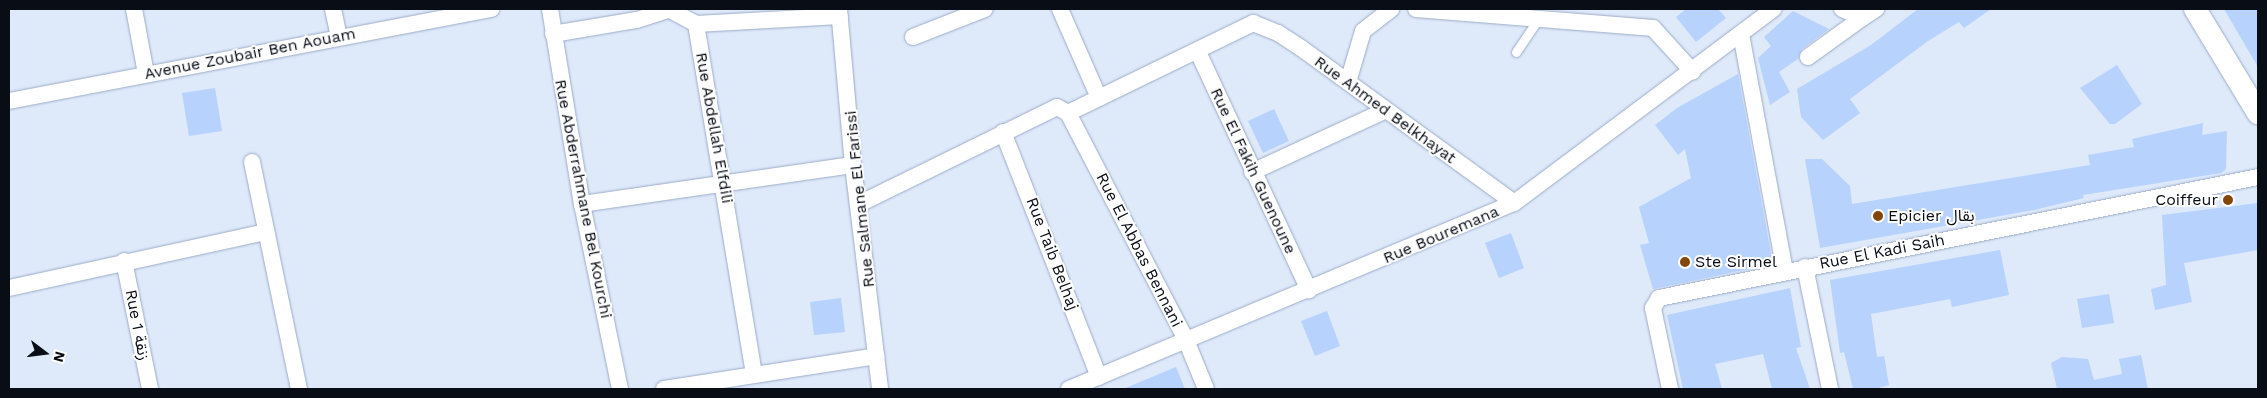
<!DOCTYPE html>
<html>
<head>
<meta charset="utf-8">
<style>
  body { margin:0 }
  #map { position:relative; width:2267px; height:398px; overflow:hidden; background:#dee9fa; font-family:"Work Sans","Noto Sans Arabic",sans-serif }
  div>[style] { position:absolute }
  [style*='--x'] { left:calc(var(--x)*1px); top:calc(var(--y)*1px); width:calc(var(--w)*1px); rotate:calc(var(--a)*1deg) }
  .building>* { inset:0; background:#b6d2fd }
  .roads { filter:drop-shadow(0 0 1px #9aabc6) drop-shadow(0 0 1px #9aabc6) }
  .lane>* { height:9px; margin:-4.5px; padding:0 4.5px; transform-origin:4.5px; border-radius:4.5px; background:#fff }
  .street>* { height:16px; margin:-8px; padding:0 8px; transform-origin:8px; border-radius:8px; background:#fff }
  .secondary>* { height:22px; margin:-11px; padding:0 11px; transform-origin:11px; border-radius:11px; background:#fff }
  .dots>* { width:14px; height:14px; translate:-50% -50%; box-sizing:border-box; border:2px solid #fff; border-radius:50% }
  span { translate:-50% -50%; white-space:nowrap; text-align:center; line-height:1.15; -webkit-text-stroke:4px #fff; paint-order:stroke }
  .street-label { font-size:16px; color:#080d16 }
  .poi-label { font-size:16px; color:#080d16 }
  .right { translate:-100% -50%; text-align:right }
  .left { translate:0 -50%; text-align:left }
  .frame { position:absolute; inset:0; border:10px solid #080d16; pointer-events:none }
  .north { position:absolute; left:20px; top:328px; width:50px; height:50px; -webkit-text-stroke:4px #fff; paint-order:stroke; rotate:105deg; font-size:14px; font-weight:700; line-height:20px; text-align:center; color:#080d16 }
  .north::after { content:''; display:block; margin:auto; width:18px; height:22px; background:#080d16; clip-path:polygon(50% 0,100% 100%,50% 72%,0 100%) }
</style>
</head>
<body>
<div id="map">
  <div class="building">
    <i style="clip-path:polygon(1686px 9px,1718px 9px,1726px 18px,1696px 42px,1676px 17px)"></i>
    <i style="clip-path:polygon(1918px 9px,1991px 9px,1964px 28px,1959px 22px,1928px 41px,1850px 99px,1860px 113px,1823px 140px,1801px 117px,1797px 89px,1871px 45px)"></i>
    <i style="clip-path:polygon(2224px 9px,2258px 9px,2258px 67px)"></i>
    <i style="clip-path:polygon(1793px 11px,1829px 29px,1802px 49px,1798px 59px,1779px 72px,1790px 92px,1770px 105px,1758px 58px,1771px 46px,1764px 37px)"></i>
    <i style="clip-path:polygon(2117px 65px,2142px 104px,2115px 124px,2110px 124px,2080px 88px)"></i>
    <i style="clip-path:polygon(1738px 74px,1773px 264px,1653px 289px,1640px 245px,1649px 243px,1639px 207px,1691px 178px,1685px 149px,1678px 155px,1655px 125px,1677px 108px)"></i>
    <i style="clip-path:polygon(215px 88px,222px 131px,189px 136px,182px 93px)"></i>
    <i style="clip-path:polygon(1274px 109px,1289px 141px,1263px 153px,1248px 121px)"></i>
    <i style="clip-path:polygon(2203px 123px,2202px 135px,2227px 131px,2226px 169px,2221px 173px,2083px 195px,2084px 198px,2034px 210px,1820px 248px,1805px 159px,1822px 159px,1850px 186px,1852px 204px,2090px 165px,2088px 155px,2134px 147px,2132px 139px)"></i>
    <i style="clip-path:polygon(2258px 203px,2258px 250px,2184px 263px,2192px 302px,2155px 310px,2151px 289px,2166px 285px,2162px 215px)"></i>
    <i style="clip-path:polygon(1511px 233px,1524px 268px,1499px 278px,1485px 243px)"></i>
    <i style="clip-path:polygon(2000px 250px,2009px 295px,1952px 307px,1950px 299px,1871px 314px,1877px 357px,1884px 356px,1889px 385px,1875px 389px,1853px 389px,1844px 352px,1840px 353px,1830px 280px)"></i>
    <i style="clip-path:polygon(1790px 288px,1801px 347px,1796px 348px,1810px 389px,1772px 389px,1763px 354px,1715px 364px,1722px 389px,1683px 389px,1667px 315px)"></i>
    <i style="clip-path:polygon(2109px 294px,2114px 323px,2082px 328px,2077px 299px)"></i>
    <i style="clip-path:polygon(841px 298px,845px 332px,814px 335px,810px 302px)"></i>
    <i style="clip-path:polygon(1327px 311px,1340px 346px,1315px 356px,1301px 321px)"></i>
    <i style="clip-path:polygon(2141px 355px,2148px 389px,2057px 389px,2051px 363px,2062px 357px,2088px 359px,2094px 380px,2122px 374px,2119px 359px)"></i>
    <i style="clip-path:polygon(1176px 367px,1185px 389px,1123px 389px)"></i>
  </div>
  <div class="roads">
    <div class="lane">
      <i style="--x:1516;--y:52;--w:40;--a:-56"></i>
    </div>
    <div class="street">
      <i style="--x:134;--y:9;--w:66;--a:79.5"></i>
      <i style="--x:333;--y:9;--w:29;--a:78"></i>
      <i style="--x:550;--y:9;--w:198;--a:80.7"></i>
      <i style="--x:582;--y:204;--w:189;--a:78.4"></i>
      <i style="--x:839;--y:9;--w:157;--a:84.9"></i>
      <i style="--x:853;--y:165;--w:226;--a:83.1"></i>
      <i style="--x:1060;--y:9;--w:97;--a:66.3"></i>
      <i style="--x:1416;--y:9;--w:238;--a:4.6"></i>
      <i style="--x:1653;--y:28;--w:59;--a:47.7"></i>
      <i style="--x:1842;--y:9;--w:22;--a:24"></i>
      <i style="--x:1862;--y:18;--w:17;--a:-33"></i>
      <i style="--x:670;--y:10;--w:30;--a:28"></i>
      <i style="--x:1253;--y:23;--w:27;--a:22"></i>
      <i style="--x:1278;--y:33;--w:27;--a:33"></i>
      <i style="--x:1301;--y:48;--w:263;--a:36"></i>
      <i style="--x:696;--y:24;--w:355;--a:80.6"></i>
      <i style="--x:696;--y:24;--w:144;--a:-3.2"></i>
      <i style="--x:553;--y:34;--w:85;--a:-9.5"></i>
      <i style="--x:637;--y:20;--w:36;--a:-18"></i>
      <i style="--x:1741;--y:34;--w:242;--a:79.5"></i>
      <i style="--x:913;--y:37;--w:77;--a:-21.3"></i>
      <i style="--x:1198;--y:52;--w:263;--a:65"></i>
      <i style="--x:1808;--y:57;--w:67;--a:-35.8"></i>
      <i style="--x:1348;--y:82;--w:53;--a:-73.6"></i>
      <i style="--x:1363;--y:31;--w:36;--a:-38"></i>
      <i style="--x:9;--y:101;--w:491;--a:-10.8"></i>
      <i style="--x:1068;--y:113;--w:256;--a:62.5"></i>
      <i style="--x:1186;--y:340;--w:53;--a:67.8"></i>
      <i style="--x:1003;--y:132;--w:263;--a:68.6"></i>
      <i style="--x:252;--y:162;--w:232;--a:78.3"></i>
      <i style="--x:1252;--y:172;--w:145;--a:-24.8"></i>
      <i style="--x:582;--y:204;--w:274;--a:-8.2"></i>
      <i style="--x:859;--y:204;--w:220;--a:-26.1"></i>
      <i style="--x:1057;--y:107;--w:13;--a:29"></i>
      <i style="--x:1068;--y:113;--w:206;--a:-25.9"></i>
      <i style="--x:124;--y:261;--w:131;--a:78.5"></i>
      <i style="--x:1805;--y:267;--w:125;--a:78.4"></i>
      <i style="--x:9;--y:288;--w:263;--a:-12.3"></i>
      <i style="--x:664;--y:389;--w:215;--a:-8.8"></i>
      <i style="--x:1069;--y:389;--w:482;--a:-22.7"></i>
      <i style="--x:1514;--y:203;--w:324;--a:-36.8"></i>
      <i style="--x:1670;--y:389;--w:83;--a:-101.9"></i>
      <i style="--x:1653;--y:308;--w:12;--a:-59"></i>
      <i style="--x:1659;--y:298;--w:611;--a:-11.42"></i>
    </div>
    <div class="secondary">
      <i style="--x:2195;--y:9;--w:122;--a:58.8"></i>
    </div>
  </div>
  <div class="dots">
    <i style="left:2228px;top:200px;background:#85460a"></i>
    <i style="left:1878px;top:216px;background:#85460a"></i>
    <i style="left:1685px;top:262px;background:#85460a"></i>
  </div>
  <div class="street-label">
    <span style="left:250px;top:54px;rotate:-11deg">Avenue Zoubair Ben Aouam</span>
    <span style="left:1385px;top:110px;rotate:36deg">Rue Ahmed Belkhayat</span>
    <span style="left:714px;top:128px;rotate:80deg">Rue Abdellah Elfdili</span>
    <span style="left:1253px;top:171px;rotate:65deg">Rue El Fakih Guenoune</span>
    <span style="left:583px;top:199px;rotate:79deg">Rue Abderrahmane Bel Kourchi</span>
    <span style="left:860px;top:199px;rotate:-96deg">Rue Salmane El Farissi</span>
    <span style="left:1441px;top:235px;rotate:-23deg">Rue Bouremana</span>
    <span style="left:1139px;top:250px;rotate:63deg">Rue El Abbas Bennani</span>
    <span style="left:1882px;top:252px;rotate:-11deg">Rue El Kadi Saih</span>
    <span style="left:1052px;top:254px;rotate:69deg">Rue Taib Belhaj</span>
    <span style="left:137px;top:325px;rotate:79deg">Rue 1 زنقة</span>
  </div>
  <div class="poi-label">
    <span class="right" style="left:2218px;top:200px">Coiffeur</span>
    <span class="left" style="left:1888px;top:216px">Epicier بقال</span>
    <span class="left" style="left:1695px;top:262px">Ste Sirmel</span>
  </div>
  <div class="frame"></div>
  <div class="north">N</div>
</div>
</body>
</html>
